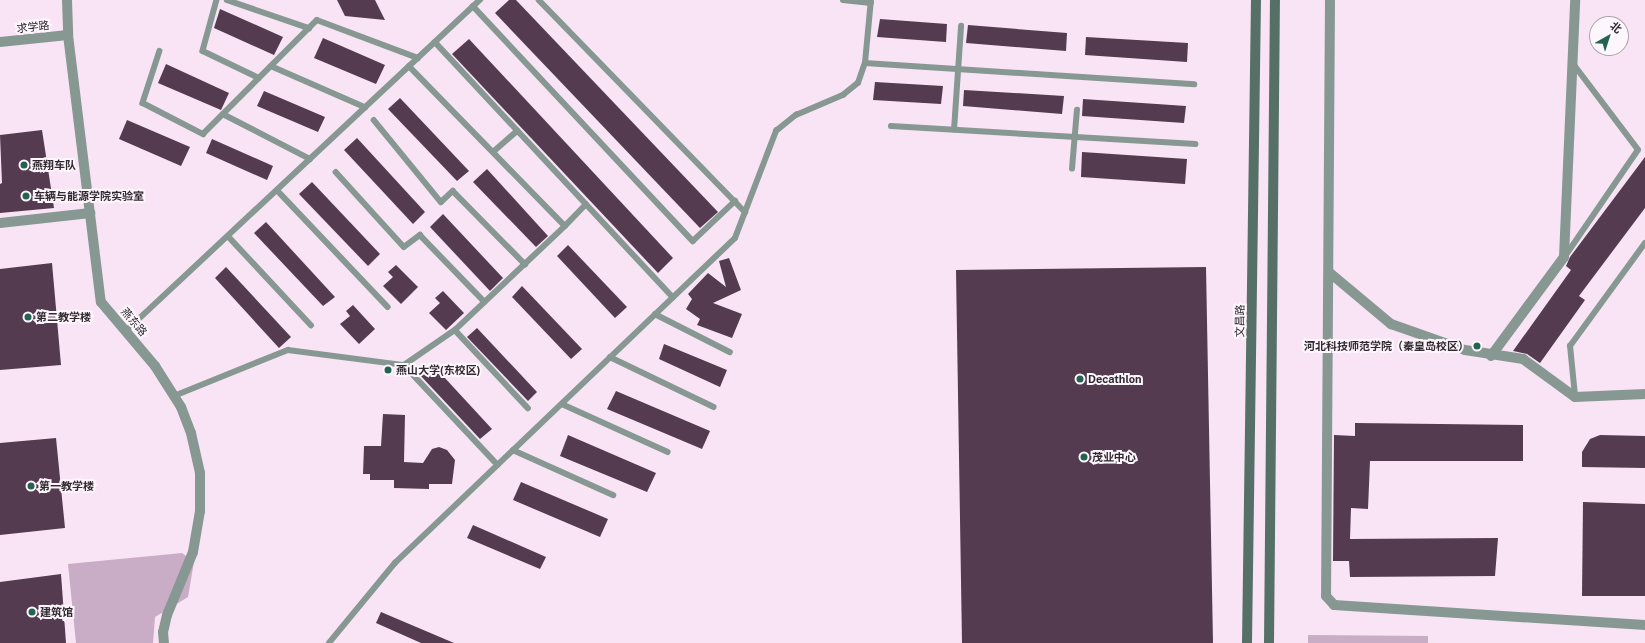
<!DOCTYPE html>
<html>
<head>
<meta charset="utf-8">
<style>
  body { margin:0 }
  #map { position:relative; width:1645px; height:643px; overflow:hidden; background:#f9e4f6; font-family:"Public Sans","Noto Sans SC",sans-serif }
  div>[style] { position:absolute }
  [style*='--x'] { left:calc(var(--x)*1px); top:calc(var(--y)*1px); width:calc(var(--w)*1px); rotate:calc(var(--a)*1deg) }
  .forest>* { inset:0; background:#c9acc5 }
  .building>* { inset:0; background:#543b50 }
  .lane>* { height:5.5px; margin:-2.75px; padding:0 2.75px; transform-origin:2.75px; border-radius:2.75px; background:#879892 }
  .street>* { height:10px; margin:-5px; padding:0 5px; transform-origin:5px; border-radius:5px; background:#879892 }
  .secondary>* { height:10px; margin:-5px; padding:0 5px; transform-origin:5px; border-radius:5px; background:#577067 }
  .dots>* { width:11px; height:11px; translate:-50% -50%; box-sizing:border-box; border:2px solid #fef6fd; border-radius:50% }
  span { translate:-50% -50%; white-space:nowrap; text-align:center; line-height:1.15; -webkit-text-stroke:4px #fef6fd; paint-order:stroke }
  .street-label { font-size:11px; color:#312930 }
  .poi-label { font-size:11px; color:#312930; font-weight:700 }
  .left { translate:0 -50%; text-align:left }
  .right { translate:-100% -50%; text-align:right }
  .north { position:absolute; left:1589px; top:16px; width:40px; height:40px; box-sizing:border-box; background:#fef6fd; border:1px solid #aca4ab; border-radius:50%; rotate:39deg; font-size:11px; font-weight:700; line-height:16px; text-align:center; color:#312930 }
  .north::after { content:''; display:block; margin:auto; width:14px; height:18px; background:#226351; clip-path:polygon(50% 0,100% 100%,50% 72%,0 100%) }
</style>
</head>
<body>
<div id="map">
  <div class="forest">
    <i style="clip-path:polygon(182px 553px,194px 562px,188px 597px,155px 617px,153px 643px,76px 643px,68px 564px)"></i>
    <i style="clip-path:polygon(1308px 635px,1428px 636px,1428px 643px,1308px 643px)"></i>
  </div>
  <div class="building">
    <i style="clip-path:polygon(337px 0,375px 0,385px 20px,345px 16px)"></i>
    <i style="clip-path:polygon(509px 0,516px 0,718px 212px,700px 228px,495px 13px)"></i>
    <i style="clip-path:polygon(220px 9px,283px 37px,274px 55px,214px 28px)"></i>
    <i style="clip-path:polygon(880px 19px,947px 24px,946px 42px,877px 37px)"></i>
    <i style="clip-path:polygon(968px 25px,1067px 33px,1066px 51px,966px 43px)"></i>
    <i style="clip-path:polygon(1086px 37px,1188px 43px,1187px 62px,1085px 55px)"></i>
    <i style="clip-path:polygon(323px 38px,385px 65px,376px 84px,314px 58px)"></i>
    <i style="clip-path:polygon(469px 39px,673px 258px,658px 273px,452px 54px)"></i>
    <i style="clip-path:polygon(166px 64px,229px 93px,221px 110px,158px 83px)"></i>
    <i style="clip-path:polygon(875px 82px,943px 86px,941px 104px,873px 100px)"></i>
    <i style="clip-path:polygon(964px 90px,1064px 96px,1062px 114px,963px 106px)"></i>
    <i style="clip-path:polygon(264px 91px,325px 117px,318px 132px,257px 106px)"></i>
    <i style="clip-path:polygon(400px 98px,469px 171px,457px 181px,388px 109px)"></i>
    <i style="clip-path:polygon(1083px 99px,1186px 106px,1184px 123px,1082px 116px)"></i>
    <i style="clip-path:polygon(127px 120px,190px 147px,181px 166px,119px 139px)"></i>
    <i style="clip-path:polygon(42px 130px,54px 208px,0 213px,0 184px,2px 183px,0 135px)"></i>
    <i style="clip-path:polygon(357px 138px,425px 212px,413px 224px,344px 150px)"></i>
    <i style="clip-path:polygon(212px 139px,273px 166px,267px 180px,206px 153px)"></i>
    <i style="clip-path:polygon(1082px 152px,1187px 159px,1185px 184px,1081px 177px)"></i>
    <i style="clip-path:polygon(1645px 157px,1645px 208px,1579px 296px,1585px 300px,1540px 363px,1527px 354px,1513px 351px,1571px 270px,1566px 266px,1570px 257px)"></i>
    <i style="clip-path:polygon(487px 169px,548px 236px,536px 247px,473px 182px)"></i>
    <i style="clip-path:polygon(312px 182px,380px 254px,368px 266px,299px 194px)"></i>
    <i style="clip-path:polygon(443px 214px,503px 278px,490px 291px,430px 227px)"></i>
    <i style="clip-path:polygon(266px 222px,335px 297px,323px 306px,254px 233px)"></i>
    <i style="clip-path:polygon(568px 245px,627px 307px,615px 318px,557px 256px)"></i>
    <i style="clip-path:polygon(729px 258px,741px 290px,713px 303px,742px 314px,732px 338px,697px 325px,700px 319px,686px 309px,692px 299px,688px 294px,708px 273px,726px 287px,719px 261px)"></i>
    <i style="clip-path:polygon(52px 263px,61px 365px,0 370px,0 269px)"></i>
    <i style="clip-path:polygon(396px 265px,418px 287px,401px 304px,383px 286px,393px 277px,388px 272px)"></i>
    <i style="clip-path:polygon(226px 267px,291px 337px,279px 348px,215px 278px)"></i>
    <i style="clip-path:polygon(1206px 267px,1213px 643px,962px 643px,956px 270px)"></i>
    <i style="clip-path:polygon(522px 286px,582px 349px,571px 359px,512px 297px)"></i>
    <i style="clip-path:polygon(443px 291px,464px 313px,446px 330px,429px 313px,440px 303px,435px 298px)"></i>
    <i style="clip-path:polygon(353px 305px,375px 329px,359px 344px,340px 324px,350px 316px,346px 311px)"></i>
    <i style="clip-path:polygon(477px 328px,537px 392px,528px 401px,467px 337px)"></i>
    <i style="clip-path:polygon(664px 344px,727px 370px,720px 387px,659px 359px)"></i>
    <i style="clip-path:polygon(432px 364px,492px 429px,480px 439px,419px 374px)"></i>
    <i style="clip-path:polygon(616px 391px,710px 431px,702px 449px,607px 409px)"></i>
    <i style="clip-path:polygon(383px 414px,405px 415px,404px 462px,423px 463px,432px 449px,439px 447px,447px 450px,455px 460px,452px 484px,429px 484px,429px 489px,394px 488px,394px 480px,370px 480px,370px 474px,363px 474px,364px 446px,381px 446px)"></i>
    <i style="clip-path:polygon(1355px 423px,1523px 425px,1523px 461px,1370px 461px,1368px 509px,1351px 508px,1350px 539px,1498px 538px,1495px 576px,1350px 577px,1349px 561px,1333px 561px,1334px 435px,1355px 436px)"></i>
    <i style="clip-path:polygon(568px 435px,656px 473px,647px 492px,560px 456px)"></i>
    <i style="clip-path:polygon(1600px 435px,1645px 436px,1645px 468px,1582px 467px,1582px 452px,1590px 439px)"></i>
    <i style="clip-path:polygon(56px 438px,65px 528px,0 535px,0 443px)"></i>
    <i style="clip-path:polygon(521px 482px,608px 519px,600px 537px,513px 500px)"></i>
    <i style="clip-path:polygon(1583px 502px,1645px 504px,1645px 596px,1582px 596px)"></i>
    <i style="clip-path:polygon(473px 525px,546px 557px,540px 569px,467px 538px)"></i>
    <i style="clip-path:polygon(61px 574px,66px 643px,0 643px,0 582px)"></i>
    <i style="clip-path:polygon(381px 612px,454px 643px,421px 643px,376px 623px)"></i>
  </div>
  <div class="lane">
    <i style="--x:217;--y:0;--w:53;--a:105.4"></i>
    <i style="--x:203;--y:51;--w:62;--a:25.7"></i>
    <i style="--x:227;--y:0;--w:87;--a:18.9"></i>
    <i style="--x:539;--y:0;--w:296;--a:45.8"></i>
    <i style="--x:843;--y:0;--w:28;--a:6"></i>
    <i style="--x:473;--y:6;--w:322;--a:46.9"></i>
    <i style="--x:693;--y:241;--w:58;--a:-43.6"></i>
    <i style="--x:435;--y:42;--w:349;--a:47"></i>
    <i style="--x:160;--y:51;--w:55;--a:108.1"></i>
    <i style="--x:143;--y:103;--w:68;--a:27.3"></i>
    <i style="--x:203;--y:134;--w:161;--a:-45"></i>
    <i style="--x:317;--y:20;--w:108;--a:20.6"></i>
    <i style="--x:865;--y:63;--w:330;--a:3.7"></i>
    <i style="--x:271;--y:66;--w:103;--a:23.6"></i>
    <i style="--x:409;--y:66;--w:223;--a:45.7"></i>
    <i style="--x:565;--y:226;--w:30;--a:-46"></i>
    <i style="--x:223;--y:114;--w:98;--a:27.3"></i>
    <i style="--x:374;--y:120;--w:106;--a:50.7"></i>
    <i style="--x:441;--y:202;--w:16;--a:-43"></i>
    <i style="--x:453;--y:191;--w:103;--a:45.4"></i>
    <i style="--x:891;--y:126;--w:305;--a:3.4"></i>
    <i style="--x:954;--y:130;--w:104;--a:-86.1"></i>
    <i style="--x:493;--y:152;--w:32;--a:-41"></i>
    <i style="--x:1072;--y:169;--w:59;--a:-85.2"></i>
    <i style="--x:336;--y:172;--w:101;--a:47.8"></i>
    <i style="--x:404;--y:247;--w:20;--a:-37"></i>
    <i style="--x:420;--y:235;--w:93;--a:45.9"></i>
    <i style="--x:277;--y:190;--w:161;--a:46.5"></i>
    <i style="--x:228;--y:236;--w:122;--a:47"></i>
    <i style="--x:1566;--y:255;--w:127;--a:-55.6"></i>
    <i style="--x:1638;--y:150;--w:108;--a:-127.1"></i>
    <i style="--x:655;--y:314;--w:84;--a:26.9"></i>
    <i style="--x:455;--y:330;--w:151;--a:-43.4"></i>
    <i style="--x:126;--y:331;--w:485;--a:-43.1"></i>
    <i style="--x:610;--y:357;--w:115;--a:25.7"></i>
    <i style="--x:404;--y:365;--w:62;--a:-34.5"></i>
    <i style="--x:455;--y:330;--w:107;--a:46.9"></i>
    <i style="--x:174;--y:396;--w:123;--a:-22"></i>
    <i style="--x:288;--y:350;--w:117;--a:7.4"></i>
    <i style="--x:404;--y:365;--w:137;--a:46.8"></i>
    <i style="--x:1575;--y:396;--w:50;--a:-95.7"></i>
    <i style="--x:1570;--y:346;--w:127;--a:-53.9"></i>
    <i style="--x:562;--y:404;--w:116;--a:24.4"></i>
    <i style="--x:513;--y:450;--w:110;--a:24.2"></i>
    <i style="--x:329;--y:643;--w:104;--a:-50.5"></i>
    <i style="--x:395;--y:563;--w:470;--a:-43.7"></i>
    <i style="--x:735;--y:238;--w:115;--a:-69"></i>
    <i style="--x:776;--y:131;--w:26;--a:-39"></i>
    <i style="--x:796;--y:115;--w:51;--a:-23.1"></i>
    <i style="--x:843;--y:95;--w:19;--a:-39"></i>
    <i style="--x:858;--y:83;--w:21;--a:-71"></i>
    <i style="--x:865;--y:63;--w:63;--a:-84.6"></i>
  </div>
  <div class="street">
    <i style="--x:67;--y:0;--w:35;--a:88"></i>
    <i style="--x:68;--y:35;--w:269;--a:83"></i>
    <i style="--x:101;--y:302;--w:84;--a:49.8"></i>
    <i style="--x:155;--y:366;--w:49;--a:57.6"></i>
    <i style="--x:181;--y:407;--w:28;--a:69"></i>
    <i style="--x:191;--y:433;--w:41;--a:77.3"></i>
    <i style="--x:200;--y:473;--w:38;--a:90"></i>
    <i style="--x:200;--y:511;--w:42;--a:99.7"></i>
    <i style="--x:193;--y:552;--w:68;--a:112.4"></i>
    <i style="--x:167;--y:615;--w:17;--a:103"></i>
    <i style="--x:163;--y:632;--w:11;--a:85"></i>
    <i style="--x:1330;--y:0;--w:596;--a:90.38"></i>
    <i style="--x:1326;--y:596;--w:12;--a:48"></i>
    <i style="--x:1334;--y:605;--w:312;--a:3.7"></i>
    <i style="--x:0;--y:42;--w:68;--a:-5.9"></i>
    <i style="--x:0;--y:223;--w:91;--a:-6.3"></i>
    <i style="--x:1330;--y:273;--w:80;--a:39.9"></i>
    <i style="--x:1391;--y:324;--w:78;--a:19.4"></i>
    <i style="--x:1465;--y:350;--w:59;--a:8.8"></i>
    <i style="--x:1523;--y:359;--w:64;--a:36.2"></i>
    <i style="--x:1575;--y:397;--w:70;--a:-2.5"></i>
    <i style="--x:1491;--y:356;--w:123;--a:-53.6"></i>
    <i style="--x:1564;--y:257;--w:257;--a:-87.5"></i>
  </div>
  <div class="secondary">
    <i style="--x:1247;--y:643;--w:643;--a:-89.2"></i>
    <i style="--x:1269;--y:643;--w:643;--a:-89.47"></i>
  </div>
  <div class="dots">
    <i style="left:24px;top:165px;background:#226351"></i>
    <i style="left:26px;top:196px;background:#226351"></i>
    <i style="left:28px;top:317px;background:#226351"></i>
    <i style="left:1477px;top:346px;background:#226351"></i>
    <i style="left:388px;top:370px;background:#226351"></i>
    <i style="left:1080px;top:379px;background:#226351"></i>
    <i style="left:1084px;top:457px;background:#226351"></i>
    <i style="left:31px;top:486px;background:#226351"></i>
    <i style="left:32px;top:612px;background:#226351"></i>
  </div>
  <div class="street-label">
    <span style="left:33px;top:27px;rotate:-6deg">求学路</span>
    <span style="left:1240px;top:321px;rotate:-89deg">文昌路</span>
    <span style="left:134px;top:322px;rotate:50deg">燕东路</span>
  </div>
  <div class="poi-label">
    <span class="left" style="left:32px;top:165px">燕翔车队</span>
    <span class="left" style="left:34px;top:196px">车辆与能源学院实验室</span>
    <span class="left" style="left:36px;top:317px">第二教学楼</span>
    <span class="right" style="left:1469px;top:346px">河北科技师范学院（秦皇岛校区）</span>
    <span class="left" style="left:396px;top:370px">燕山大学(东校区)</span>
    <span class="left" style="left:1088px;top:379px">Decathlon</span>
    <span class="left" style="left:1092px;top:457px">茂业中心</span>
    <span class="left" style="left:39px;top:486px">第一教学楼</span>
    <span class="left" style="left:40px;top:612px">建筑馆</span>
  </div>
  <div class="north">北</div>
</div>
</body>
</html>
